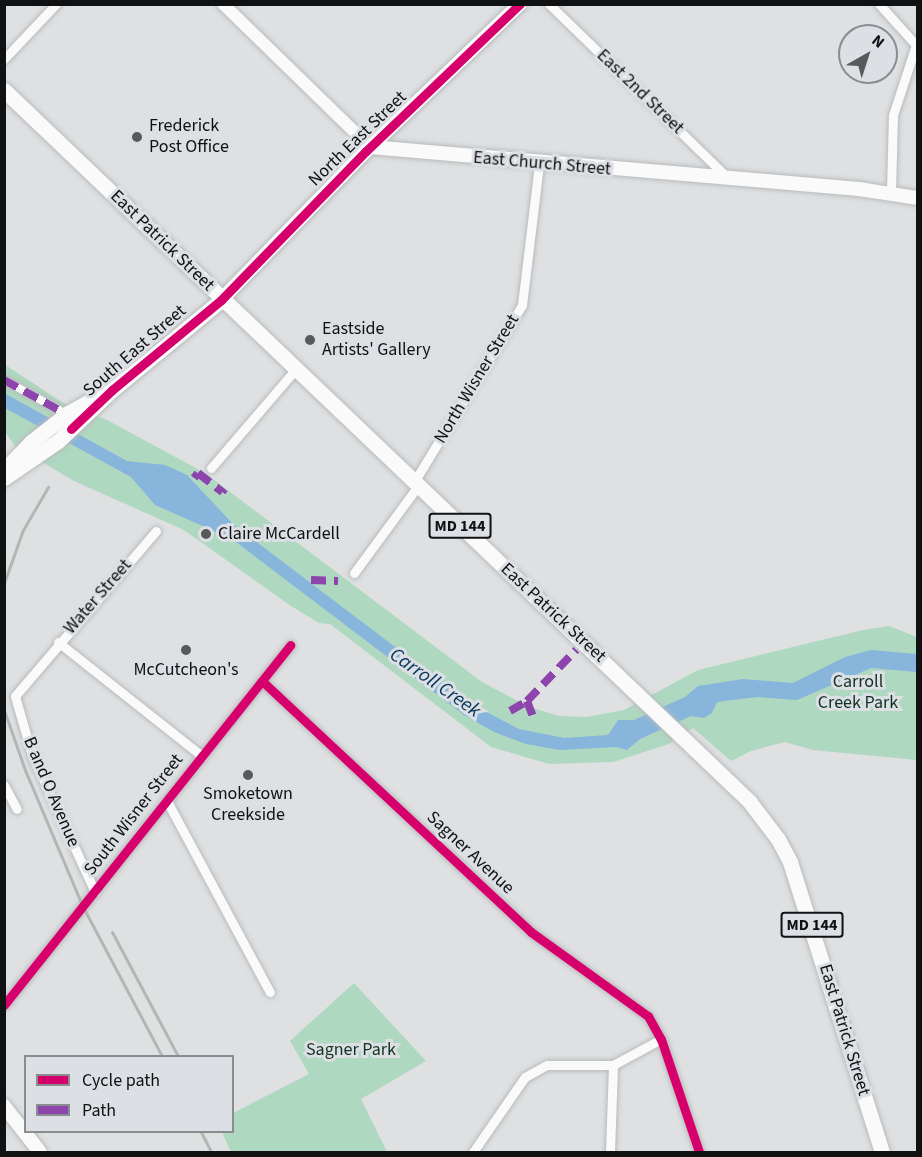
<!DOCTYPE html>
<html>
<head>
<meta charset="utf-8">
<style>
  body { margin:0 }
  #map { position:relative; width:922px; height:1157px; overflow:hidden; background:#dee0e2; font-family:"Source Sans 3",sans-serif }
  div>[style] { position:absolute }
  [style*='--x'] { left:calc(var(--x)*1px); top:calc(var(--y)*1px); width:calc(var(--w)*1px); rotate:calc(var(--a)*1deg) }
  .green>* { inset:0; background:#afd8c0 }
  .water>* { inset:0; background:#88b5dc }
  .roads { filter:drop-shadow(0 0 2px #b9bbbc) drop-shadow(0 0 2px #b9bbbc) }
  .pedestrian>* { height:8px; margin:-4px; padding:0 4px; transform-origin:4px; border-radius:4px; background:#fafafb }
  .minor>* { height:9px; margin:-4.5px; padding:0 4.5px; transform-origin:4.5px; border-radius:4.5px; background:#fafafb }
  .tertiary>* { height:12px; margin:-6px; padding:0 6px; transform-origin:6px; border-radius:6px; background:#fafafb }
  .secondary>* { height:14px; margin:-7px; padding:0 7px; transform-origin:7px; border-radius:7px; background:#fafafb }
  .primary>* { height:15px; margin:-7.5px; padding:0 7.5px; transform-origin:7.5px; border-radius:7.5px; background:#fafafb }
  .rail>* { height:3px; margin:-1.5px; padding:0 1.5px; transform-origin:1.5px; border-radius:1.5px; background:#b4b5b5 }
  .quiet>* { height:8px; margin-top:-4px; transform-origin:0; background:repeating-linear-gradient(90deg,#8e44ad 0 15px,transparent 0 23px) }
  .cycleway>* { height:9px; margin:-4.5px; padding:0 4.5px; transform-origin:4.5px; border-radius:4.5px; background:#d6006c }
  .dots>* { width:16px; height:16px; translate:-50% -50%; box-sizing:border-box; border:3px solid #dcdfe4; border-radius:50% }
  span { translate:-50% -50%; white-space:nowrap; text-align:center; line-height:1.15; -webkit-text-stroke:6px #dcdfe4; paint-order:stroke }
  .shield-label span { padding:2px 4px; background:#dcdfe4; border:2px solid; border-radius:4px; -webkit-text-stroke-width:0 }
  .shield-label { font-size:16px; color:#101113; font-weight:700 }
  .street-label { font-size:18px; color:#101113 }
  .poi-label { font-size:18px; color:#101113 }
  .left { translate:0 -50%; text-align:left }
  .park-label { font-size:18px; color:#103320 }
  .water-label { font-size:20px; color:#04385c; font-style:italic }
  .frame { position:absolute; inset:0; border:6px solid #101113; pointer-events:none }
  .legend { position:absolute; left:24px; top:1055px; width:210px; height:78px; box-sizing:border-box; background:#dcdfe4; border:2px solid #8a8d90; margin:0; padding:8px 10px; list-style:none; font-size:18px; color:#101113 }
  .legend li { display:flex; align-items:center; gap:12px; height:30px }
  .legend b { width:30px; border:2px solid #8a8d90 }
  .north { position:absolute; left:838px; top:24px; width:60px; height:60px; box-sizing:border-box; background:#dcdfe4; border:2px solid #8a8d90; border-radius:50%; rotate:39deg; font-size:16px; font-weight:700; line-height:24px; text-align:center; color:#101113 }
  .north::after { content:''; display:block; margin:auto; width:21px; height:27px; background:#58595b; clip-path:polygon(50% 0,100% 100%,50% 72%,0 100%) }
</style>
</head>
<body>
<div id="map">
  <div class="green">
    <i style="clip-path:polygon(4px 364px,63px 403px,107px 420px,205px 473px,482px 682px,529px 707px,559px 716px,587px 717px,624px 710px,698px 670px,863px 630px,889px 626px,917px 637px,917px 760px,813px 750px,785px 742px,751px 751px,731px 761px,693px 728px,669px 744px,613px 762px,549px 764px,491px 747px,330px 624px,319px 623px,291px 606px,184px 530px,74px 481px,15px 446px,5px 432px)"></i>
    <i style="clip-path:polygon(354px 983px,426px 1061px,361px 1099px,387px 1152px,231px 1152px,222px 1132px,232px 1132px,233px 1113px,309px 1074px,290px 1041px)"></i>
  </div>
  <div class="water">
    <i style="clip-path:polygon(4px 393px,127px 461px,165px 465px,187px 475px,233px 524px,469px 703px,519px 729px,564px 738px,608px 735px,618px 720px,634px 720px,685px 697px,698px 686px,743px 679px,793px 683px,845px 657px,871px 650px,917px 654px,917px 672px,871px 668px,797px 700px,757px 697px,717px 702px,712px 713px,704px 718px,691px 716px,640px 739px,627px 750px,616px 747px,560px 750px,526px 744px,494px 732px,464px 715px,232px 539px,155px 505px,131px 477px,5px 408px)"></i>
  </div>
  <div class="roads">
    <div class="pedestrian">
      <i style="--x:4;--y:380;--w:63;--a:28.6"></i>
    </div>
    <div class="minor">
      <i style="--x:549;--y:4;--w:250;--a:44.2"></i>
      <i style="--x:879;--y:4;--w:55;--a:47.9"></i>
      <i style="--x:916;--y:45;--w:74;--a:108.2"></i>
      <i style="--x:893;--y:115;--w:79;--a:91.5"></i>
      <i style="--x:4;--y:59;--w:76;--a:-46.6"></i>
      <i style="--x:211;--y:468;--w:129;--a:-49.4"></i>
      <i style="--x:414;--y:482;--w:207;--a:-58.6"></i>
      <i style="--x:522;--y:305;--w:141;--a:-83.1"></i>
      <i style="--x:354;--y:573;--w:108;--a:-53.7"></i>
      <i style="--x:58;--y:642;--w:184;--a:38.4"></i>
      <i style="--x:262;--y:681;--w:368;--a:43"></i>
      <i style="--x:531;--y:932;--w:144;--a:35.7"></i>
      <i style="--x:648;--y:1016;--w:26;--a:61"></i>
      <i style="--x:661;--y:1039;--w:119;--a:71.4"></i>
      <i style="--x:4;--y:785;--w:27;--a:62"></i>
      <i style="--x:167;--y:801;--w:217;--a:61.7"></i>
      <i style="--x:95;--y:892;--w:151;--a:-114.7"></i>
      <i style="--x:32;--y:755;--w:61;--a:-106.1"></i>
      <i style="--x:15;--y:696;--w:217;--a:-49.5"></i>
      <i style="--x:4;--y:1005;--w:460;--a:-51.5"></i>
      <i style="--x:473;--y:1152;--w:91;--a:-55.3"></i>
      <i style="--x:525;--y:1077;--w:25;--a:-29"></i>
      <i style="--x:547;--y:1065;--w:66;--a:0"></i>
      <i style="--x:613;--y:1065;--w:55;--a:-28.4"></i>
      <i style="--x:610;--y:1152;--w:87;--a:-88"></i>
    </div>
    <div class="tertiary">
      <i style="--x:223;--y:4;--w:205;--a:44.2"></i>
    </div>
    <div class="secondary">
      <i style="--x:370;--y:147;--w:491;--a:4.9"></i>
      <i style="--x:859;--y:189;--w:60;--a:8.7"></i>
      <i style="--x:221;--y:300;--w:208;--a:-45.8"></i>
      <i style="--x:366;--y:151;--w:213;--a:-43.7"></i>
      <i style="--x:4;--y:1106;--w:58;--a:52"></i>
    </div>
    <div class="primary">
      <i style="--x:4;--y:90;--w:1030;--a:43.66"></i>
      <i style="--x:749;--y:801;--w:48;--a:52.7"></i>
      <i style="--x:778;--y:839;--w:26;--a:62"></i>
      <i style="--x:790;--y:862;--w:304;--a:72.4"></i>
      <i style="--x:4;--y:470;--w:39;--a:-46"></i>
      <i style="--x:31;--y:442;--w:47;--a:-38.1"></i>
      <i style="--x:68;--y:413;--w:41;--a:-29.1"></i>
      <i style="--x:4;--y:478;--w:65;--a:-34.4"></i>
      <i style="--x:58;--y:441;--w:74;--a:-43.4"></i>
      <i style="--x:112;--y:390;--w:141;--a:-39.5"></i>
    </div>
  </div>
  <div class="rail">
    <i style="--x:4;--y:583;--w:56;--a:-70.3"></i>
    <i style="--x:23;--y:530;--w:50;--a:-59.8"></i>
    <i style="--x:4;--y:710;--w:64;--a:70.7"></i>
    <i style="--x:25;--y:770;--w:149;--a:67.1"></i>
    <i style="--x:83;--y:907;--w:169;--a:62.1"></i>
    <i style="--x:112;--y:932;--w:140;--a:62"></i>
    <i style="--x:201;--y:1132;--w:22;--a:63"></i>
  </div>
  <div class="quiet">
    <i style="--x:4;--y:380;--w:63;--a:28.6"></i>
    <i style="--x:194;--y:478;--w:6;--a:-51"></i>
    <i style="--x:198;--y:473;--w:31;--a:38"></i>
    <i style="--x:222;--y:492;--w:4;--a:-56"></i>
    <i style="--x:311;--y:580;--w:27;--a:2"></i>
    <i style="--x:527;--y:701;--w:17;--a:69"></i>
    <i style="--x:510;--y:711;--w:20;--a:-30"></i>
    <i style="--x:527;--y:701;--w:71;--a:-46.1"></i>
  </div>
  <div class="cycleway">
    <i style="--x:71;--y:429;--w:57;--a:-43.6"></i>
    <i style="--x:112;--y:390;--w:141;--a:-39.5"></i>
    <i style="--x:221;--y:300;--w:208;--a:-45.8"></i>
    <i style="--x:366;--y:151;--w:213;--a:-43.7"></i>
    <i style="--x:262;--y:681;--w:368;--a:43"></i>
    <i style="--x:531;--y:932;--w:144;--a:35.7"></i>
    <i style="--x:648;--y:1016;--w:26;--a:61"></i>
    <i style="--x:661;--y:1039;--w:119;--a:71.4"></i>
    <i style="--x:4;--y:1005;--w:460;--a:-51.5"></i>
  </div>
  <div class="dots">
    <i style="left:137px;top:137px;background:#58595b"></i>
    <i style="left:310px;top:340px;background:#58595b"></i>
    <i style="left:206px;top:534px;background:#58595b"></i>
    <i style="left:186px;top:650px;background:#58595b"></i>
    <i style="left:248px;top:775px;background:#58595b"></i>
  </div>
  <div class="shield-label">
    <span style="left:460px;top:526px">MD 144</span>
    <span style="left:812px;top:925px">MD 144</span>
  </div>
  <div class="street-label">
    <span style="left:640px;top:92px;rotate:44deg">East 2nd Street</span>
    <span style="left:358px;top:139px;rotate:-44deg">North East Street</span>
    <span style="left:542px;top:164px;rotate:5deg">East Church Street</span>
    <span style="left:162px;top:241px;rotate:44deg">East Patrick Street</span>
    <span style="left:135px;top:351px;rotate:-41deg">South East Street</span>
    <span style="left:477px;top:379px;rotate:-59deg">North Wisner Street</span>
    <span style="left:98px;top:597px;rotate:-49deg">Water Street</span>
    <span style="left:553px;top:613px;rotate:43deg">East Patrick Street</span>
    <span style="left:51px;top:792px;rotate:67deg">B and O Avenue</span>
    <span style="left:134px;top:815px;rotate:-52deg">South Wisner Street</span>
    <span style="left:470px;top:853px;rotate:43deg">Sagner Avenue</span>
    <span style="left:844px;top:1030px;rotate:73deg">East Patrick Street</span>
  </div>
  <div class="poi-label">
    <span class="left" style="left:149px;top:137px">Frederick<br>Post Office</span>
    <span class="left" style="left:322px;top:340px">Eastside<br>Artists' Gallery</span>
    <span class="left" style="left:218px;top:534px">Claire McCardell</span>
    <span style="left:186px;top:670px">McCutcheon's</span>
    <span style="left:248px;top:805px">Smoketown<br>Creekside</span>
  </div>
  <div class="park-label">
    <span style="left:858px;top:693px">Carroll<br>Creek Park</span>
    <span style="left:351px;top:1050px">Sagner Park</span>
  </div>
  <div class="water-label">
    <span style="left:435px;top:683px;rotate:35deg">Carroll Creek</span>
  </div>
  <div class="frame"></div>
  <ul class="legend">
  <li><b style="height:8px;background:#d6006c"></b>Cycle path</li>
  <li><b style="height:8px;background:#8e44ad"></b>Path</li>
  </ul>
  <div class="north">N</div>
</div>
</body>
</html>
